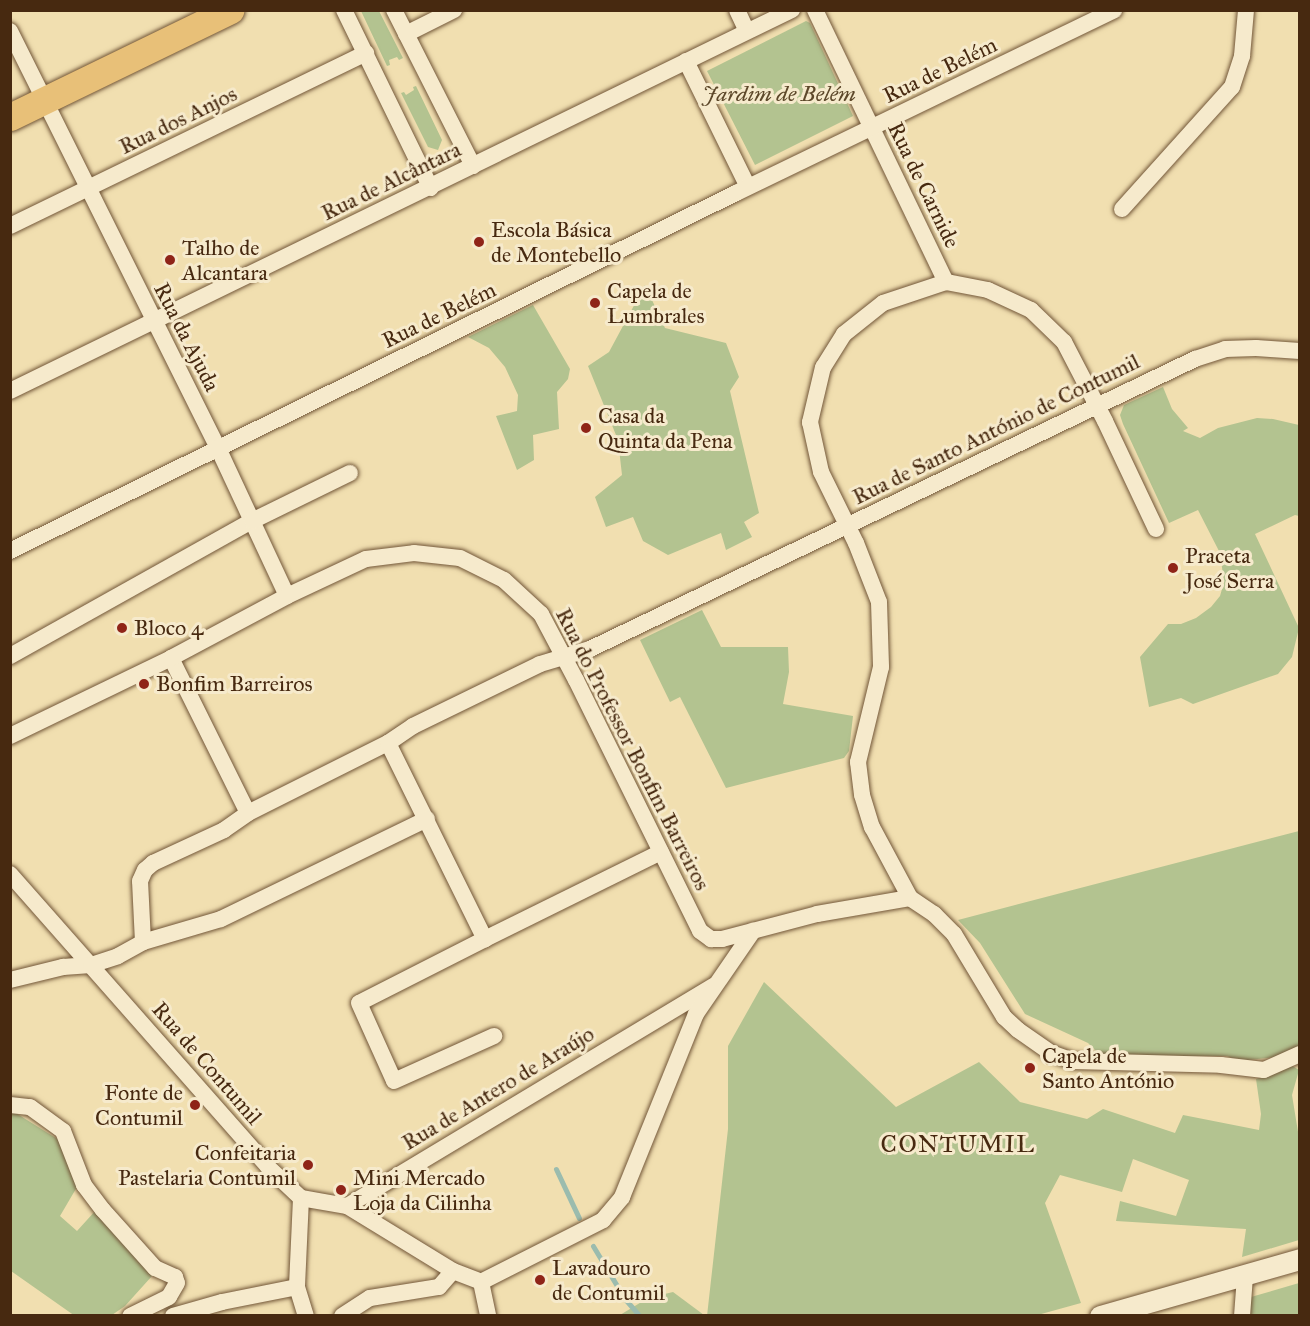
<!DOCTYPE html>
<html>
<head>
<meta charset="utf-8">
<style>
  body { margin:0 }
  #map { position:relative; width:1310px; height:1326px; overflow:hidden; background:#f1dfb0; font-family:"IM FELL Great Primer",serif }
  div>[style] { position:absolute }
  [style*='--x'] { left:calc(var(--x)*1px); top:calc(var(--y)*1px); width:calc(var(--w)*1px); rotate:calc(var(--a)*1deg) }
  .green>* { inset:0; background:#b3c390 }
  .stream>* { height:5px; margin:-2.5px; padding:0 2.5px; transform-origin:2.5px; border-radius:2.5px; background:#9bbcae }
  .roads { filter:drop-shadow(0 0 2px #725638) drop-shadow(0 0 2px #725638) }
  .minor>* { height:16px; margin:-8px; padding:0 8px; transform-origin:8px; border-radius:8px; background:#f6eacc }
  .tertiary>* { height:21px; margin:-10.5px; padding:0 10.5px; transform-origin:10.5px; border-radius:10.5px; background:#f6eacc }
  .primary>* { height:27px; margin:-13.5px; padding:0 13.5px; transform-origin:13.5px; border-radius:13.5px; background:#e8c078 }
  .dots>* { width:16px; height:16px; translate:-50% -50%; box-sizing:border-box; border:3px solid #f6eacc; border-radius:50% }
  span { translate:-50% -50%; white-space:nowrap; text-align:center; line-height:1.15; -webkit-text-stroke:6px #f6eacc; paint-order:stroke }
  .street-label { font-size:22px; color:#472910 }
  .park-label { font-size:22px; color:#5d482a; font-style:italic }
  .poi-label { font-size:22px; color:#472910 }
  .left { translate:0 -50%; text-align:left }
  .right { translate:-100% -50%; text-align:right }
  .neighbourhood-label { font-size:24px; color:#472910; letter-spacing:1.5px }
  .frame { position:absolute; inset:0; border:12px solid #472910; pointer-events:none }
</style>
</head>
<body>
<div id="map">
  <div class="green">
    <i style="clip-path:polygon(361px 11px,379px 11px,403px 58px,399px 60px,397px 57px,389px 60px,390px 65px,387px 66px)"></i>
    <i style="clip-path:polygon(806px 21px,810px 23px,853px 116px,755px 165px,707px 71px)"></i>
    <i style="clip-path:polygon(416px 86px,442px 140px,438px 150px,428px 147px,401px 93px,404px 92px,406px 95px,414px 90px,413px 87px)"></i>
    <i style="clip-path:polygon(645px 285px,665px 328px,726px 343px,739px 377px,730px 391px,759px 513px,744px 522px,752px 537px,726px 550px,721px 533px,668px 555px,643px 541px,633px 517px,606px 527px,595px 497px,622px 475px,618px 440px,588px 366px,609px 352px)"></i>
    <i style="clip-path:polygon(533px 305px,570px 369px,568px 379px,557px 392px,559px 429px,533px 435px,534px 460px,517px 470px,496px 416px,517px 411px,518px 395px,505px 367px,489px 348px,468px 337px)"></i>
    <i style="clip-path:polygon(1163px 387px,1172px 409px,1188px 428px,1183px 431px,1200px 438px,1218px 428px,1257px 418px,1273px 419px,1299px 425px,1299px 516px,1295px 515px,1255px 534px,1299px 628px,1292px 657px,1278px 674px,1193px 704px,1181px 698px,1149px 707px,1140px 657px,1168px 624px,1181px 624px,1196px 618px,1211px 607px,1220px 596px,1224px 582px,1220px 553px,1198px 510px,1169px 523px,1123px 424px,1120px 415px,1124px 405px)"></i>
    <i style="clip-path:polygon(702px 610px,721px 647px,788px 647px,789px 672px,783px 704px,853px 716px,849px 751px,844px 758px,726px 788px,680px 697px,670px 702px,640px 640px)"></i>
    <i style="clip-path:polygon(1299px 831px,1299px 1045px,1287px 1056px,1239px 1061px,1227px 1056px,1102px 1057px,1088px 1043px,1025px 1014px,980px 943px,958px 920px)"></i>
    <i style="clip-path:polygon(764px 982px,896px 1107px,979px 1062px,1020px 1102px,1087px 1119px,1103px 1109px,1175px 1133px,1183px 1115px,1259px 1130px,1261px 1114px,1256px 1079px,1291px 1065px,1299px 1070px,1292px 1095px,1299px 1138px,1299px 1240px,1242px 1257px,1246px 1229px,1116px 1221px,1120px 1201px,1176px 1216px,1189px 1180px,1133px 1159px,1122px 1192px,1060px 1175px,1045px 1203px,1081px 1303px,1034px 1316px,707px 1316px,728px 1129px,728px 1046px)"></i>
    <i style="clip-path:polygon(11px 1110px,59px 1140px,77px 1187px,60px 1216px,77px 1231px,96px 1210px,145px 1264px,152px 1276px,125px 1306px,112px 1315px,75px 1316px,11px 1271px)"></i>
    <i style="clip-path:polygon(1299px 1283px,1299px 1315px,1248px 1316px,1251px 1297px)"></i>
    <i style="clip-path:polygon(673px 1292px,704px 1315px,620px 1315px,648px 1298px)"></i>
  </div>
  <div class="stream">
    <i style="--x:556;--y:1169;--w:54;--a:64.9"></i>
    <i style="--x:593;--y:1246;--w:62;--a:58.9"></i>
    <i style="--x:625;--y:1299;--w:23;--a:49"></i>
  </div>
  <div class="roads">
    <div class="minor">
      <i style="--x:344;--y:10;--w:198;--a:64"></i>
      <i style="--x:394;--y:10;--w:175;--a:63.1"></i>
      <i style="--x:737;--y:10;--w:23;--a:65"></i>
      <i style="--x:815;--y:10;--w:302;--a:64.3"></i>
      <i style="--x:10;--y:31;--w:466;--a:63.5"></i>
      <i style="--x:218;--y:448;--w:163;--a:65"></i>
      <i style="--x:406;--y:34;--w:54;--a:-26.6"></i>
      <i style="--x:686;--y:61;--w:140;--a:63.8"></i>
      <i style="--x:1122;--y:209;--w:164;--a:-48"></i>
      <i style="--x:1232;--y:87;--w:33;--a:-72"></i>
      <i style="--x:1242;--y:56;--w:46;--a:-85"></i>
      <i style="--x:10;--y:226;--w:396;--a:-25.9"></i>
      <i style="--x:10;--y:391;--w:870;--a:-25.98"></i>
      <i style="--x:1156;--y:529;--w:119;--a:-115.3"></i>
      <i style="--x:1105;--y:421;--w:89;--a:-117.4"></i>
      <i style="--x:1064;--y:342;--w:46;--a:-135.9"></i>
      <i style="--x:1031;--y:310;--w:47;--a:-155.1"></i>
      <i style="--x:988;--y:290;--w:43;--a:-169.2"></i>
      <i style="--x:946;--y:282;--w:66;--a:161.6"></i>
      <i style="--x:883;--y:303;--w:50;--a:141.5"></i>
      <i style="--x:844;--y:334;--w:39;--a:122"></i>
      <i style="--x:823;--y:367;--w:57;--a:103.3"></i>
      <i style="--x:810;--y:422;--w:51;--a:77.6"></i>
      <i style="--x:821;--y:472;--w:79;--a:63.8"></i>
      <i style="--x:856;--y:543;--w:63;--a:68.7"></i>
      <i style="--x:879;--y:602;--w:65;--a:88.2"></i>
      <i style="--x:881;--y:667;--w:98;--a:103.6"></i>
      <i style="--x:858;--y:762;--w:33;--a:83"></i>
      <i style="--x:862;--y:795;--w:34;--a:73"></i>
      <i style="--x:872;--y:827;--w:81;--a:61.8"></i>
      <i style="--x:910;--y:898;--w:29;--a:34"></i>
      <i style="--x:934;--y:914;--w:28;--a:45"></i>
      <i style="--x:954;--y:934;--w:97;--a:58.9"></i>
      <i style="--x:1004;--y:1017;--w:19;--a:43"></i>
      <i style="--x:1018;--y:1030;--w:40;--a:34.9"></i>
      <i style="--x:1051;--y:1053;--w:23;--a:20"></i>
      <i style="--x:1073;--y:1061;--w:148;--a:1.5"></i>
      <i style="--x:1221;--y:1065;--w:43;--a:6.6"></i>
      <i style="--x:1264;--y:1070;--w:39;--a:-24"></i>
      <i style="--x:10;--y:551;--w:809;--a:-26.25"></i>
      <i style="--x:736;--y:193;--w:420;--a:-25.8"></i>
      <i style="--x:10;--y:656;--w:277;--a:-29.2"></i>
      <i style="--x:252;--y:521;--w:109;--a:-26.1"></i>
      <i style="--x:171;--y:658;--w:173;--a:63.6"></i>
      <i style="--x:248;--y:813;--w:157;--a:-26.6"></i>
      <i style="--x:388;--y:743;--w:219;--a:63.7"></i>
      <i style="--x:485;--y:939;--w:196;--a:-26.3"></i>
      <i style="--x:10;--y:736;--w:179;--a:-25.8"></i>
      <i style="--x:171;--y:658;--w:132;--a:-28.1"></i>
      <i style="--x:287;--y:596;--w:87;--a:-25.1"></i>
      <i style="--x:366;--y:559;--w:48;--a:-7.1"></i>
      <i style="--x:414;--y:553;--w:46;--a:6.2"></i>
      <i style="--x:460;--y:558;--w:49;--a:26.6"></i>
      <i style="--x:504;--y:580;--w:50;--a:42.6"></i>
      <i style="--x:541;--y:614;--w:75;--a:62.1"></i>
      <i style="--x:576;--y:680;--w:280;--a:63.7"></i>
      <i style="--x:700;--y:931;--w:14;--a:36"></i>
      <i style="--x:711;--y:939;--w:11;--a:0"></i>
      <i style="--x:722;--y:939;--w:98;--a:-14.7"></i>
      <i style="--x:817;--y:914;--w:94;--a:-9.8"></i>
      <i style="--x:388;--y:743;--w:30;--a:-34"></i>
      <i style="--x:413;--y:726;--w:141;--a:-26"></i>
      <i style="--x:540;--y:664;--w:52;--a:-16.7"></i>
      <i style="--x:590;--y:649;--w:671;--a:-25.61"></i>
      <i style="--x:1195;--y:359;--w:32;--a:-18"></i>
      <i style="--x:1225;--y:349;--w:31;--a:-2"></i>
      <i style="--x:1256;--y:348;--w:44;--a:3.9"></i>
      <i style="--x:10;--y:874;--w:390;--a:48.6"></i>
      <i style="--x:268;--y:1167;--w:45;--a:43.2"></i>
      <i style="--x:301;--y:1198;--w:89;--a:92.6"></i>
      <i style="--x:297;--y:1287;--w:30;--a:73"></i>
      <i style="--x:485;--y:939;--w:141;--a:153.1"></i>
      <i style="--x:359;--y:1003;--w:85;--a:65.8"></i>
      <i style="--x:394;--y:1081;--w:110;--a:-24.2"></i>
      <i style="--x:143;--y:942;--w:61;--a:-92.8"></i>
      <i style="--x:140;--y:881;--w:12;--a:-66"></i>
      <i style="--x:145;--y:870;--w:11;--a:-41"></i>
      <i style="--x:153;--y:863;--w:78;--a:-24.9"></i>
      <i style="--x:224;--y:830;--w:29;--a:-35"></i>
      <i style="--x:10;--y:980;--w:55;--a:-13.8"></i>
      <i style="--x:63;--y:967;--w:28;--a:-4"></i>
      <i style="--x:91;--y:965;--w:28;--a:-18"></i>
      <i style="--x:118;--y:956;--w:29;--a:-29"></i>
      <i style="--x:143;--y:942;--w:81;--a:-16.4"></i>
      <i style="--x:221;--y:919;--w:229;--a:-25.9"></i>
      <i style="--x:10;--y:1105;--w:20;--a:6"></i>
      <i style="--x:30;--y:1107;--w:41;--a:36"></i>
      <i style="--x:63;--y:1131;--w:58;--a:68.7"></i>
      <i style="--x:84;--y:1185;--w:31;--a:53"></i>
      <i style="--x:103;--y:1210;--w:78;--a:48.1"></i>
      <i style="--x:155;--y:1268;--w:22;--a:24"></i>
      <i style="--x:175;--y:1277;--w:6;--a:72"></i>
      <i style="--x:177;--y:1283;--w:16;--a:120"></i>
      <i style="--x:169;--y:1297;--w:43;--a:154"></i>
      <i style="--x:301;--y:1198;--w:47;--a:9.9"></i>
      <i style="--x:347;--y:1206;--w:427;--a:-31"></i>
      <i style="--x:347;--y:1206;--w:124;--a:31.5"></i>
      <i style="--x:453;--y:1271;--w:30;--a:21"></i>
      <i style="--x:481;--y:1282;--w:35;--a:78"></i>
      <i style="--x:481;--y:1282;--w:137;--a:-26.9"></i>
      <i style="--x:603;--y:1220;--w:30;--a:-50"></i>
      <i style="--x:622;--y:1197;--w:197;--a:-68"></i>
      <i style="--x:696;--y:1014;--w:101;--a:-55.5"></i>
      <i style="--x:173;--y:1316;--w:51;--a:-15.9"></i>
      <i style="--x:222;--y:1302;--w:76;--a:-11.3"></i>
      <i style="--x:342;--y:1316;--w:33;--a:-33"></i>
      <i style="--x:370;--y:1298;--w:70;--a:-9.1"></i>
      <i style="--x:439;--y:1287;--w:21;--a:-49"></i>
      <i style="--x:1242;--y:1316;--w:40;--a:-85.7"></i>
    </div>
    <div class="tertiary">
      <i style="--x:1100;--y:1316;--w:208;--a:-15.9"></i>
    </div>
    <div class="primary">
      <i style="--x:10;--y:117;--w:245;--a:-25.9"></i>
    </div>
  </div>
  <div class="dots">
    <i style="left:479px;top:242px;background:#8f2418"></i>
    <i style="left:170px;top:260px;background:#8f2418"></i>
    <i style="left:595px;top:303px;background:#8f2418"></i>
    <i style="left:586px;top:428px;background:#8f2418"></i>
    <i style="left:1173px;top:568px;background:#8f2418"></i>
    <i style="left:122px;top:628px;background:#8f2418"></i>
    <i style="left:144px;top:684px;background:#8f2418"></i>
    <i style="left:1030px;top:1068px;background:#8f2418"></i>
    <i style="left:195px;top:1105px;background:#8f2418"></i>
    <i style="left:308px;top:1165px;background:#8f2418"></i>
    <i style="left:341px;top:1190px;background:#8f2418"></i>
    <i style="left:540px;top:1280px;background:#8f2418"></i>
  </div>
  <div class="street-label">
    <span style="left:940px;top:70px;rotate:-26deg">Rua de Belém</span>
    <span style="left:178px;top:120px;rotate:-26deg">Rua dos Anjos</span>
    <span style="left:391px;top:181px;rotate:-26deg">Rua de Alcântara</span>
    <span style="left:924px;top:185px;rotate:64deg">Rua de Carnide</span>
    <span style="left:439px;top:315px;rotate:-26deg">Rua de Belém</span>
    <span style="left:187px;top:337px;rotate:63deg">Rua da Ajuda</span>
    <span style="left:996px;top:429px;rotate:-26deg">Rua de Santo António de Contumil</span>
    <span style="left:633px;top:749px;rotate:63deg">Rua do Professor Bonfim Barreiros</span>
    <span style="left:207px;top:1063px;rotate:49deg">Rua de Contumil</span>
    <span style="left:498px;top:1088px;rotate:-31deg">Rua de Antero de Araújo</span>
  </div>
  <div class="park-label">
    <span style="left:779px;top:94px">Jardim de Belém</span>
  </div>
  <div class="poi-label">
    <span class="left" style="left:491px;top:242px">Escola Básica<br>de Montebello</span>
    <span class="left" style="left:182px;top:260px">Talho de<br>Alcantara</span>
    <span class="left" style="left:607px;top:303px">Capela de<br>Lumbrales</span>
    <span class="left" style="left:598px;top:428px">Casa da<br>Quinta da Pena</span>
    <span class="left" style="left:1185px;top:568px">Praceta<br>José Serra</span>
    <span class="left" style="left:134px;top:628px">Bloco 4</span>
    <span class="left" style="left:156px;top:684px">Bonfim Barreiros</span>
    <span class="left" style="left:1042px;top:1068px">Capela de<br>Santo António</span>
    <span class="right" style="left:183px;top:1105px">Fonte de<br>Contumil</span>
    <span class="right" style="left:296px;top:1165px">Confeitaria<br>Pastelaria Contumil</span>
    <span class="left" style="left:353px;top:1190px">Mini Mercado<br>Loja da Cilinha</span>
    <span class="left" style="left:552px;top:1280px">Lavadouro<br>de Contumil</span>
  </div>
  <div class="neighbourhood-label">
    <span style="left:958px;top:1145px">CONTUMIL</span>
  </div>
  <div class="frame"></div>
</div>
</body>
</html>
